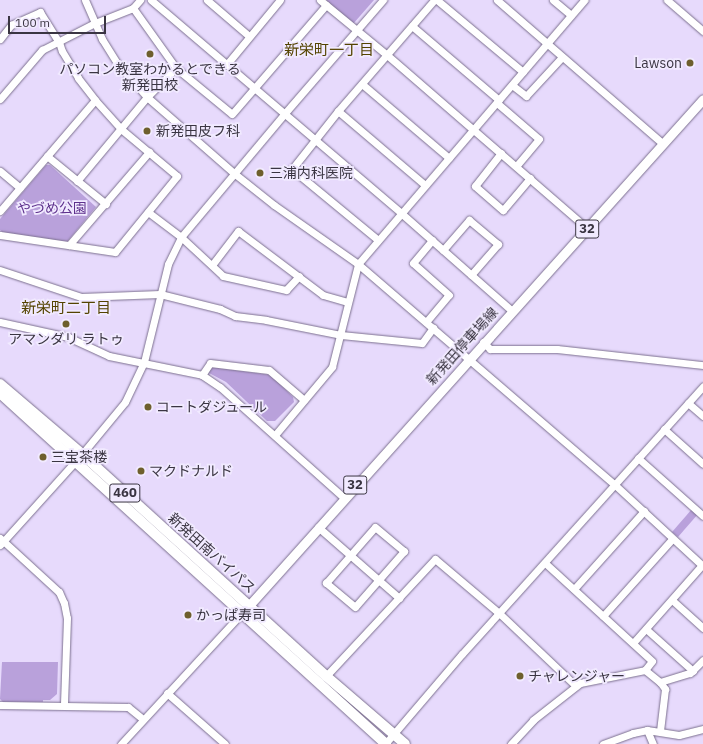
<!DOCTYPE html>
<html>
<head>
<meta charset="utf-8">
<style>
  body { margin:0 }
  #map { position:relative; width:703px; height:744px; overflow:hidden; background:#e7dafc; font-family:"IBM Plex Sans","Noto Sans JP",sans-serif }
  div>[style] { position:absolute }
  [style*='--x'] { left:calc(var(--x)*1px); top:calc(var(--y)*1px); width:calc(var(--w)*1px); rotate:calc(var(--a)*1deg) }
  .green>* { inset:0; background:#b9a1db }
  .roads { filter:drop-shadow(0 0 1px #7c708f) drop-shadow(0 0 1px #7c708f) }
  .minor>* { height:7px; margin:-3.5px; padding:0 3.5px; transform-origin:3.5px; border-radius:3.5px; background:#fff }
  .major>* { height:9px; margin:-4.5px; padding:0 4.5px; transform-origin:4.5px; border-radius:4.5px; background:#fff }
  .highway>* { height:10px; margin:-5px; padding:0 5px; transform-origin:5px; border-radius:5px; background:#fff }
  .dots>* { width:11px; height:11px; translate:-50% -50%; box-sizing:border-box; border:2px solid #f1eaff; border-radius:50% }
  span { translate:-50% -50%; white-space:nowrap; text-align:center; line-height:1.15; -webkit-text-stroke:3.5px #f1eaff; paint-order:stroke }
  .shield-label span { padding:1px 3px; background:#f1eaff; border:1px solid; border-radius:3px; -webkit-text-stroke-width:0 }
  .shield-label { font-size:13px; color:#3a3542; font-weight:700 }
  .poi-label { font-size:14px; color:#3a3542 }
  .right { translate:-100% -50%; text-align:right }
  .left { translate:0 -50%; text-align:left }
  .park-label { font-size:14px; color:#5e318d }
  .street-label { font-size:14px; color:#3a3542 }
  .neighbourhood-label { font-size:15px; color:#544300 }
  .scale { position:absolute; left:8px; top:16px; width:98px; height:18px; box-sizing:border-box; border:2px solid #3a3542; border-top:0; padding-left:5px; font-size:12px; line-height:14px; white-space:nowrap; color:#3a3542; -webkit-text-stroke:3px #f1eaff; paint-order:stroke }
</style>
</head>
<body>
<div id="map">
  <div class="green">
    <i style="clip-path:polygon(326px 0,374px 0,353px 24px)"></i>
    <i style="clip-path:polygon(46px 165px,50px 165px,96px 207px,67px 242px,3px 233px,0 230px,0 219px)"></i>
    <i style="clip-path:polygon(211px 367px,271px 375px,293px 397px,294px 402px,275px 421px,267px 421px,226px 382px,209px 373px,208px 370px)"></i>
    <i style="clip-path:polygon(692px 509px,698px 514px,678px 537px,672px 532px)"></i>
    <i style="clip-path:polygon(2px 662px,58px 662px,57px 694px,50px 700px,43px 700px,43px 702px,3px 702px,0 699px)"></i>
  </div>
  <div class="roads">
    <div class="minor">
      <i style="--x:85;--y:0;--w:43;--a:66.4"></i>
      <i style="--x:102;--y:39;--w:28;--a:58"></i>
      <i style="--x:117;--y:63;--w:45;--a:48.6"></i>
      <i style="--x:147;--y:97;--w:117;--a:41.2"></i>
      <i style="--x:235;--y:174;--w:50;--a:38.5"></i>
      <i style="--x:274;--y:205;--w:103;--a:35.1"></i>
      <i style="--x:358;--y:264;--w:338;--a:40.7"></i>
      <i style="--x:614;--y:484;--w:121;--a:42.7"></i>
      <i style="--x:151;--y:0;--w:328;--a:40.4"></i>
      <i style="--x:401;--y:213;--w:148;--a:41.4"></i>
      <i style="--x:207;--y:0;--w:55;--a:40.6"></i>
      <i style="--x:320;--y:0;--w:87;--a:39.4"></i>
      <i style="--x:387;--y:55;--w:264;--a:40.9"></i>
      <i style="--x:437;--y:0;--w:112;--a:39.9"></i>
      <i style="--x:497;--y:0;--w:218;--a:40.9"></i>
      <i style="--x:553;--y:0;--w:23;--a:40"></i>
      <i style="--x:667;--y:0;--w:48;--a:40.7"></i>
      <i style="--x:133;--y:8;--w:74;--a:54.4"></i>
      <i style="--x:176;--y:68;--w:72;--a:39.4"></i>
      <i style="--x:232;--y:114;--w:144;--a:-49.2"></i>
      <i style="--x:412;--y:26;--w:114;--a:40.4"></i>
      <i style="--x:0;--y:39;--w:18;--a:-52"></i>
      <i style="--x:11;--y:25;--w:32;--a:-24"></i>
      <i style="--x:40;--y:12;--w:36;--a:58"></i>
      <i style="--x:59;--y:42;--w:9;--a:72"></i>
      <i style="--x:62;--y:51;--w:31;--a:59"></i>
      <i style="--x:78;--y:78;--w:28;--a:52"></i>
      <i style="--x:95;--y:100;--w:39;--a:48"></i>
      <i style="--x:121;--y:129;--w:73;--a:40"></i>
      <i style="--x:177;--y:176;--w:98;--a:129.2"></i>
      <i style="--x:115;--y:252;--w:116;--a:-171.6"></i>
      <i style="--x:227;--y:64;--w:83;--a:-50.4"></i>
      <i style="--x:362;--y:84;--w:114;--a:40.4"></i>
      <i style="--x:512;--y:85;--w:18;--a:38"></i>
      <i style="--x:526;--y:96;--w:53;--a:-47.3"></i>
      <i style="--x:0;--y:99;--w:65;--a:-49.4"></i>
      <i style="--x:42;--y:50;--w:59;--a:-27"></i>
      <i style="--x:95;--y:23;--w:41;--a:-21.5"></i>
      <i style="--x:133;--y:8;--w:11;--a:-49"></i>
      <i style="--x:497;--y:103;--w:55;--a:40.6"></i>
      <i style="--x:539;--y:139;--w:35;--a:130"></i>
      <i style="--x:338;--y:111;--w:114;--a:40.4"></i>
      <i style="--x:501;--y:153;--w:42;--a:128.2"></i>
      <i style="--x:475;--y:186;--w:37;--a:41"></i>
      <i style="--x:503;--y:210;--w:42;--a:-49.8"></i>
      <i style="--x:47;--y:156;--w:76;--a:39.1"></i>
      <i style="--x:0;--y:171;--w:26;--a:40"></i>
      <i style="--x:77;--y:181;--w:109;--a:-50.2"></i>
      <i style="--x:147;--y:97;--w:41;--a:-45"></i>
      <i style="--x:0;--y:211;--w:146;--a:-49.4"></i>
      <i style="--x:148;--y:212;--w:41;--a:37.1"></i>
      <i style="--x:181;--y:237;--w:57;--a:42.9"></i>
      <i style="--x:223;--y:276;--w:65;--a:12.5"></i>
      <i style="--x:286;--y:290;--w:19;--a:-47"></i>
      <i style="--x:378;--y:240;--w:112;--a:-140.5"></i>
      <i style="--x:292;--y:169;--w:74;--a:-51.6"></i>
      <i style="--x:338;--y:111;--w:147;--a:-49.1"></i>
      <i style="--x:69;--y:245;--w:123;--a:-49.3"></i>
      <i style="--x:443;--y:250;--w:40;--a:-49"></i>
      <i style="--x:469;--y:220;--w:38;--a:40"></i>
      <i style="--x:498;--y:244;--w:41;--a:131.1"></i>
      <i style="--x:212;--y:265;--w:43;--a:-52.6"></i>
      <i style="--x:238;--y:231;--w:106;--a:37"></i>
      <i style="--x:323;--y:295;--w:26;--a:16"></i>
      <i style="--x:0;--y:270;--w:85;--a:18.4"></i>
      <i style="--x:81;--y:297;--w:79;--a:-2.2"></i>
      <i style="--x:160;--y:294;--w:62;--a:14"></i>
      <i style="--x:220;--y:309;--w:17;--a:25"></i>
      <i style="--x:235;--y:316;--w:31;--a:7"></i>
      <i style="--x:266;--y:320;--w:76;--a:11.3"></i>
      <i style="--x:341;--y:335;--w:81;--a:5.6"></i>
      <i style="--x:422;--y:343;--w:19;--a:-54"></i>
      <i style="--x:0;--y:322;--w:70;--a:12.4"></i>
      <i style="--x:68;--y:337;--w:45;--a:24.9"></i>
      <i style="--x:109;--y:356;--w:95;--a:11.5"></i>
      <i style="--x:202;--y:375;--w:22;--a:34"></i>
      <i style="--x:220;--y:387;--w:166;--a:41.8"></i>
      <i style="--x:426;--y:322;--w:35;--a:-50"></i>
      <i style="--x:449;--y:295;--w:48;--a:-138.4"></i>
      <i style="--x:413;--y:263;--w:30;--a:-50"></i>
      <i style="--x:483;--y:342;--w:10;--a:45"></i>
      <i style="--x:490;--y:349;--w:67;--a:0"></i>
      <i style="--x:557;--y:349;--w:147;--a:6.3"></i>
      <i style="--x:202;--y:375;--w:14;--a:-56"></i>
      <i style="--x:210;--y:363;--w:59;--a:6.8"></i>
      <i style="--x:269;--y:370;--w:46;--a:40.6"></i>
      <i style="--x:688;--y:403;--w:20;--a:41"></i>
      <i style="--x:664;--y:429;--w:52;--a:41.9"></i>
      <i style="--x:275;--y:435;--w:89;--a:-50"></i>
      <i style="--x:332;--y:367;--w:106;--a:-75.8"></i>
      <i style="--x:358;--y:264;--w:348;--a:-49.4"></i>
      <i style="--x:638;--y:458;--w:87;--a:41.7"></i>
      <i style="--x:318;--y:527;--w:108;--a:41.2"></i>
      <i style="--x:375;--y:527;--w:38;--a:40"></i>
      <i style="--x:404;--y:551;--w:74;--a:131.2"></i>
      <i style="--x:355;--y:607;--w:38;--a:-140"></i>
      <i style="--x:326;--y:583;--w:74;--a:-48.8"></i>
      <i style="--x:0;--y:538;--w:80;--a:42.5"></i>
      <i style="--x:59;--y:592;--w:12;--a:66"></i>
      <i style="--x:64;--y:603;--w:15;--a:79"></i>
      <i style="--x:67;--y:618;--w:87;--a:92"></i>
      <i style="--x:0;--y:545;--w:122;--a:-48"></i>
      <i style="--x:82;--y:454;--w:67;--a:-50.4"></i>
      <i style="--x:125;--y:402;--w:44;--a:-64.6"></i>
      <i style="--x:144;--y:362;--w:101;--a:-76.2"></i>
      <i style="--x:168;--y:264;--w:30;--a:-64"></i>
      <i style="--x:181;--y:237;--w:162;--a:-50"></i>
      <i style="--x:285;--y:113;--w:150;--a:-49.1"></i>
      <i style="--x:574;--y:589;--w:105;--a:-48.1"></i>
      <i style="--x:672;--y:600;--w:42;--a:42.1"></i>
      <i style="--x:603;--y:616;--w:103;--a:-48.1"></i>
      <i style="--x:646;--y:629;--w:63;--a:41.8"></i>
      <i style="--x:633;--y:643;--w:104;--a:-48.5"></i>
      <i style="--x:645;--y:670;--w:19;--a:39"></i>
      <i style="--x:660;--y:682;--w:9;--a:54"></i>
      <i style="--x:665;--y:689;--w:42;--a:96.8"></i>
      <i style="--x:326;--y:676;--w:160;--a:-47"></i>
      <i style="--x:435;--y:559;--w:84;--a:40.2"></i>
      <i style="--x:499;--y:613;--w:106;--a:43.5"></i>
      <i style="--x:660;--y:682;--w:31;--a:-17"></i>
      <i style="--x:690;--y:673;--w:18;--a:-45"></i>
      <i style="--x:167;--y:693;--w:77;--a:41.3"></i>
      <i style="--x:0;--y:705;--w:128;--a:0.9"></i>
      <i style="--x:128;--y:707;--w:19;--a:39"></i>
      <i style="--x:647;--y:730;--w:15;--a:67"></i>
      <i style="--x:121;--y:744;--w:178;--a:-47.3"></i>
      <i style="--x:385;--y:744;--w:118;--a:-49.5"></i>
      <i style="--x:462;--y:654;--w:360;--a:-48"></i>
      <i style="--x:511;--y:744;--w:33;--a:-47"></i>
      <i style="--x:533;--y:720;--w:60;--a:-38.2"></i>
      <i style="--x:580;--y:683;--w:66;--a:-11.3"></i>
      <i style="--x:645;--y:670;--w:11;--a:-52"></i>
      <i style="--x:652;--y:661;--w:145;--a:-137.5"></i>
      <i style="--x:603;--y:744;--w:32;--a:-20"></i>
      <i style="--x:633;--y:733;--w:14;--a:-12"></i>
      <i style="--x:647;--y:730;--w:32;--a:9"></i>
      <i style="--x:679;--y:735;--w:25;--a:-14"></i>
    </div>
    <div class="major">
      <i style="--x:245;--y:610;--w:686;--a:-48.13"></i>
    </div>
    <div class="highway">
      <i style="--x:0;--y:384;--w:108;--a:40.5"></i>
      <i style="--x:82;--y:454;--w:330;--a:42.3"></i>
      <i style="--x:326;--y:676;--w:104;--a:40.7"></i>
      <i style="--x:0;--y:393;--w:522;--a:42.28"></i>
    </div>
  </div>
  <div class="dots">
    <i style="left:150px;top:54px;background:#6e5f2d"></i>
    <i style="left:690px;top:63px;background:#6e5f2d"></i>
    <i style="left:147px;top:131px;background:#6e5f2d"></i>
    <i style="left:260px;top:173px;background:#6e5f2d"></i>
    <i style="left:66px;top:324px;background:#6e5f2d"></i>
    <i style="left:148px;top:407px;background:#6e5f2d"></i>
    <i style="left:43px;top:457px;background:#6e5f2d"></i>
    <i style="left:141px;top:471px;background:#6e5f2d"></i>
    <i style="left:188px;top:615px;background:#6e5f2d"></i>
    <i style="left:520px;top:676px;background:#6e5f2d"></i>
  </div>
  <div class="shield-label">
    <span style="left:587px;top:229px">32</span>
    <span style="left:355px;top:485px">32</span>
    <span style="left:125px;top:493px">460</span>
  </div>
  <div class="poi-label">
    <span class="right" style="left:682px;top:63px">Lawson</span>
    <span style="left:150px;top:77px">パソコン教室わかるとできる<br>新発田校</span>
    <span class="left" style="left:156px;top:131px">新発田皮フ科</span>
    <span class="left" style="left:269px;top:173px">三浦内科医院</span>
    <span style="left:66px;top:339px">アマンダリ ラトゥ</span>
    <span class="left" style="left:156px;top:407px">コートダジュール</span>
    <span class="left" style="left:51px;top:457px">三宝茶楼</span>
    <span class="left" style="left:149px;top:471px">マクドナルド</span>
    <span class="left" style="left:196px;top:615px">かっぱ寿司</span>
    <span class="left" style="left:528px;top:676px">チャレンジャー</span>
  </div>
  <div class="park-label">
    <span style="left:52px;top:208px">やづめ公園</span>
  </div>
  <div class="street-label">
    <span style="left:462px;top:346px;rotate:-48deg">新発田停車場線</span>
    <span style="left:212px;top:553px;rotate:42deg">新発田南バイパス</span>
  </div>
  <div class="neighbourhood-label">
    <span style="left:329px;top:50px">新栄町一丁目</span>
    <span style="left:66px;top:308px">新栄町二丁目</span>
  </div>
  <div class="scale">100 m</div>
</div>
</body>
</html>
